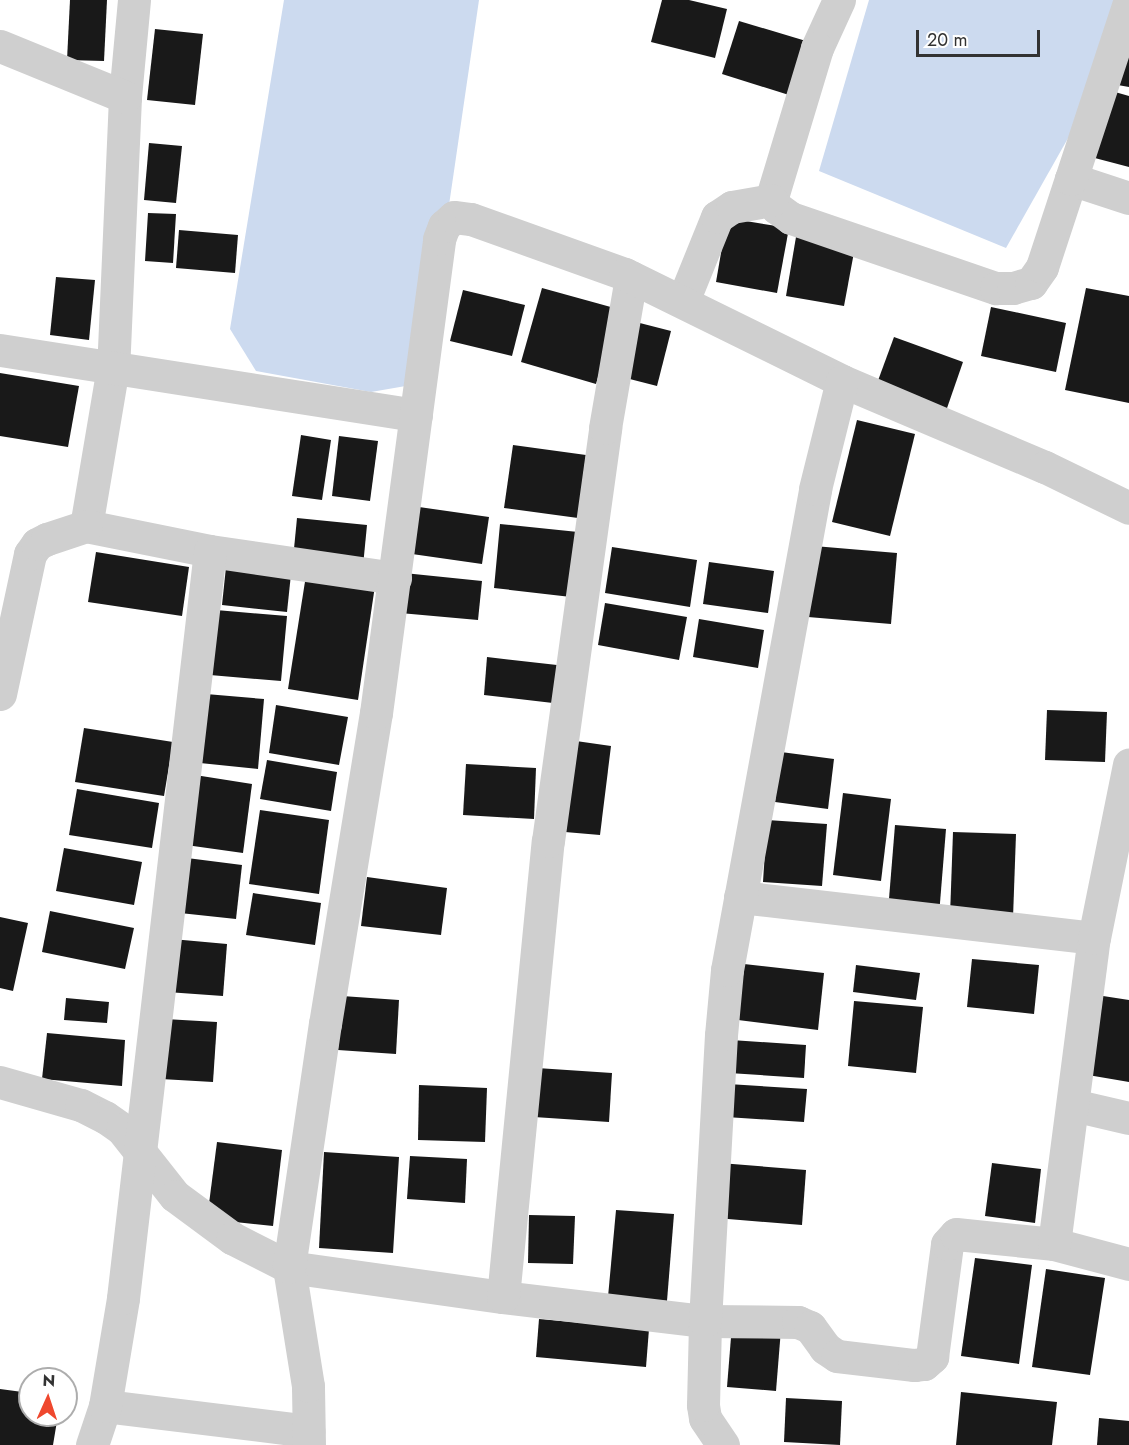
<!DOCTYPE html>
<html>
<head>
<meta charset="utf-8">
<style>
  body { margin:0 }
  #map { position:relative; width:1129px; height:1445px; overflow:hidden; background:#fff; font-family:Jost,sans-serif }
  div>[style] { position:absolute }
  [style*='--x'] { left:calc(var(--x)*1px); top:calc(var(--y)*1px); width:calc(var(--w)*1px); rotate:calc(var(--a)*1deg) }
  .water>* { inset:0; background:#ccdaef }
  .building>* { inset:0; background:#191919 }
  .street>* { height:33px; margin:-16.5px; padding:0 16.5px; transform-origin:16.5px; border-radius:16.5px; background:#cfcfcf }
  span { translate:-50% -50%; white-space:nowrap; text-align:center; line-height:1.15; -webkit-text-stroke:6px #fff; paint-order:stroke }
  .north { position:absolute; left:18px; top:1367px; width:60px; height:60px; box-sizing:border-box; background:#fff; border:2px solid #adadad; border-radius:50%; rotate:3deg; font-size:16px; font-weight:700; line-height:24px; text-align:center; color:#323232 }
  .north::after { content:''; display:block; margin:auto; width:21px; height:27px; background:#ef482e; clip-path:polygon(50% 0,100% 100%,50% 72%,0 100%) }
  .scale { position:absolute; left:916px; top:30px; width:124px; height:27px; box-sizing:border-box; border:3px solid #323232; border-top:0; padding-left:8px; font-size:18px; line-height:21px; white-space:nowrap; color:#323232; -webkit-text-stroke:4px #fff; paint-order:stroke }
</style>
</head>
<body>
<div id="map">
  <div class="water">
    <i style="clip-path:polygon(284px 0,479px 0,423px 383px,371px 392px,256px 371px,230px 329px)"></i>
    <i style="clip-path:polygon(869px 0,1129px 0,1128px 32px,1006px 248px,819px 171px)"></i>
  </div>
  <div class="building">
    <i style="clip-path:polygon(70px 0,107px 0,104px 61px,67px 60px)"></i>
    <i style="clip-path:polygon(662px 0,689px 0,727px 9px,715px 58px,651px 42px)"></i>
    <i style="clip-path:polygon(739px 21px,806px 41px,789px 95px,722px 74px)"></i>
    <i style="clip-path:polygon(155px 29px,203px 34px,195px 105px,147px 100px)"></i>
    <i style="clip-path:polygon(1129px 36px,1129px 87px,1112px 84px)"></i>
    <i style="clip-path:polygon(1108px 90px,1129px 96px,1129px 167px,1091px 157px)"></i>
    <i style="clip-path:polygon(149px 143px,182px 146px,176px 203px,144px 200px)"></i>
    <i style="clip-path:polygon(148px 213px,176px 214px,173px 263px,145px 261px)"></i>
    <i style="clip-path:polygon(727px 218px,789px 228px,777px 293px,716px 282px)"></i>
    <i style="clip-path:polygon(179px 230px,238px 235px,235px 273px,176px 268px)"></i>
    <i style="clip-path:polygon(796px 237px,855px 247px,844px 306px,786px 296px)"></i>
    <i style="clip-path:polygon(56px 277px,95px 280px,89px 340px,50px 335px)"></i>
    <i style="clip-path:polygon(542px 288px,618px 309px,596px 384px,521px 362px)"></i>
    <i style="clip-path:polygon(1086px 288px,1129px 296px,1129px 403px,1065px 390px)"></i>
    <i style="clip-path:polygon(463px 290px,525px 305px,512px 356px,450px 341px)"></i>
    <i style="clip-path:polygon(991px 307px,1066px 323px,1056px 372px,981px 356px)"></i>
    <i style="clip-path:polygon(632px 321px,671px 331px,657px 386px,618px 376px)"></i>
    <i style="clip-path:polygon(894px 337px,963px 362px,946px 411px,876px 386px)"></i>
    <i style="clip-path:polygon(0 373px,79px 386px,68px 447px,0 436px)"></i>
    <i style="clip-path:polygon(857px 420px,915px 434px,890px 536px,832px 522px)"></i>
    <i style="clip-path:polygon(301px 435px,331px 440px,322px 500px,292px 496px)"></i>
    <i style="clip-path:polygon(339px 436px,378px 441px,370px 501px,332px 496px)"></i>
    <i style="clip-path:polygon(513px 445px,586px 455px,578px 518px,504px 508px)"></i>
    <i style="clip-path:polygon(419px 507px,489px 517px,482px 564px,412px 554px)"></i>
    <i style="clip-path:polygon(297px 518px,367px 525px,363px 566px,293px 559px)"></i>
    <i style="clip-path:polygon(500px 524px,578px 532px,571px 597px,494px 588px)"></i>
    <i style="clip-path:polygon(814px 546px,897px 553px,891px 624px,808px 617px)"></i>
    <i style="clip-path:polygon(612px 547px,697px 560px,690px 607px,605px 593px)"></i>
    <i style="clip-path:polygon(96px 552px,189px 567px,182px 616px,88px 602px)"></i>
    <i style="clip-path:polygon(709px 562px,774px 571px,768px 613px,703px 604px)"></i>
    <i style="clip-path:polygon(226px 567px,291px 574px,287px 612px,222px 605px)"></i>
    <i style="clip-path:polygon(307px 569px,376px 579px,358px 700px,288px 689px)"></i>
    <i style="clip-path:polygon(404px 573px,482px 581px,478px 620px,400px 613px)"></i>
    <i style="clip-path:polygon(605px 603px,687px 617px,679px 660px,598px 645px)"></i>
    <i style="clip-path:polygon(216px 610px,287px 616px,281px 681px,210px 675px)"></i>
    <i style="clip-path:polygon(699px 619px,764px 630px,758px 668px,693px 657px)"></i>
    <i style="clip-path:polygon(487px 657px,557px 665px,553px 703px,484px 695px)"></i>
    <i style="clip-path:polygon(206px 694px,264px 699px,258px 769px,200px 763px)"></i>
    <i style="clip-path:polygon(276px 705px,348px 717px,339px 765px,269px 753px)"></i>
    <i style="clip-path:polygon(1047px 710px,1107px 712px,1105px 762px,1045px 760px)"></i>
    <i style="clip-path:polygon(84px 728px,173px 742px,164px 796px,75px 782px)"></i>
    <i style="clip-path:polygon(576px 741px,611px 746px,600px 835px,565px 832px)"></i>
    <i style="clip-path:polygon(781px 752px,834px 759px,828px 809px,775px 802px)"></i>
    <i style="clip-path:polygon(267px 760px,337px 772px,331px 811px,260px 799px)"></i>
    <i style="clip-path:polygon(466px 764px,536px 768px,534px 819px,463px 815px)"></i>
    <i style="clip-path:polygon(195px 775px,252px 784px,243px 853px,186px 845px)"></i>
    <i style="clip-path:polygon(77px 789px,159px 803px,152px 848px,69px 835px)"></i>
    <i style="clip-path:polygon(843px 793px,891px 799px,881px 881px,833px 875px)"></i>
    <i style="clip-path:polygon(260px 810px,329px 820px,319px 894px,249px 884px)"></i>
    <i style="clip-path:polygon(767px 820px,827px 824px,822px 886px,763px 882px)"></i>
    <i style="clip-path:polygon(895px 825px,946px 829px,939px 915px,888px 911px)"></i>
    <i style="clip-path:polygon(953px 832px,1016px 834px,1013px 918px,950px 916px)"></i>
    <i style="clip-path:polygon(64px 848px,142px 862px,134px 905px,56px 891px)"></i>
    <i style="clip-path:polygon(187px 858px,242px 865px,236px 919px,180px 913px)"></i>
    <i style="clip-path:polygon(367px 877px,447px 888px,441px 935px,361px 926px)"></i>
    <i style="clip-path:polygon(253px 893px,321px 903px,315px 945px,246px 935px)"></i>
    <i style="clip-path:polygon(50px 911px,134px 928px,125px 969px,42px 952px)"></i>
    <i style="clip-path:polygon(0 917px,28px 923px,13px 991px,0 988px)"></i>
    <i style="clip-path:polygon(172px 939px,227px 944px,223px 996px,167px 992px)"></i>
    <i style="clip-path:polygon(972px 959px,1039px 965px,1034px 1014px,967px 1007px)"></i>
    <i style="clip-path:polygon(744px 964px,824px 973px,818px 1030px,738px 1020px)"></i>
    <i style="clip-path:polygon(856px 965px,920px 973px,916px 1000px,853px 992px)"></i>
    <i style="clip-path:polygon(342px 996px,399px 1000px,396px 1054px,338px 1050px)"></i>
    <i style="clip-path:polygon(1103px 996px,1129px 1000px,1129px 1082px,1088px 1075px)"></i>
    <i style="clip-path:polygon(66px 998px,109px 1002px,107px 1023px,64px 1020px)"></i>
    <i style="clip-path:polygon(854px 1001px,923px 1007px,916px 1073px,848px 1066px)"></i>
    <i style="clip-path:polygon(165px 1019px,217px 1022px,213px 1082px,161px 1079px)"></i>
    <i style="clip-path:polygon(47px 1033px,125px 1040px,122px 1086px,42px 1079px)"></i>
    <i style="clip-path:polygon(731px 1040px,806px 1045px,804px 1078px,729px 1073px)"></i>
    <i style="clip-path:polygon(537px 1068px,612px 1073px,609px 1122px,534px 1117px)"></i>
    <i style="clip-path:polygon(728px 1084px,807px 1089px,804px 1122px,726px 1117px)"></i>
    <i style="clip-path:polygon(419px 1085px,487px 1088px,485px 1142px,418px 1140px)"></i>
    <i style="clip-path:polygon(217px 1142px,282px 1150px,273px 1226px,207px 1219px)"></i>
    <i style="clip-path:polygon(324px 1152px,399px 1157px,393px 1253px,319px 1248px)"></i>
    <i style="clip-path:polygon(410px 1156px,467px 1159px,465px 1203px,407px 1199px)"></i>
    <i style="clip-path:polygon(720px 1163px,806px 1170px,802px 1225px,716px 1218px)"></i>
    <i style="clip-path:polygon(992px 1163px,1041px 1169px,1035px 1223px,985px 1216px)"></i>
    <i style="clip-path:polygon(616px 1210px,674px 1214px,667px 1301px,608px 1297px)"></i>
    <i style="clip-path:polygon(529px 1215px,575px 1216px,573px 1264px,528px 1263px)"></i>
    <i style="clip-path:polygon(975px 1258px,1032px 1265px,1019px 1364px,961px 1356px)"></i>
    <i style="clip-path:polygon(1046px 1269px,1105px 1278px,1090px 1375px,1032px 1367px)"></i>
    <i style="clip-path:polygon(539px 1319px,649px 1329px,646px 1367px,536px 1357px)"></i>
    <i style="clip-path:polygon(732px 1325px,781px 1329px,776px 1391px,727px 1387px)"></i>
    <i style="clip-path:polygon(0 1389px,30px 1393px,30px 1415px,58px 1415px,53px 1445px,0 1445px)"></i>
    <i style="clip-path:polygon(961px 1392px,1057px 1402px,1052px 1445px,956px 1445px)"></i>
    <i style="clip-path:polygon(786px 1398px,842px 1401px,840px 1445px,784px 1442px)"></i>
    <i style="clip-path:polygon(1099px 1418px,1129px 1421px,1129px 1445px,1097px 1445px)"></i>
  </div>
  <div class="street">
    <i style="--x:134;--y:0;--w:97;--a:95.3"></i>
    <i style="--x:125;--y:97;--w:270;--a:92.5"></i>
    <i style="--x:113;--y:367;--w:161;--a:99.6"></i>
    <i style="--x:86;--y:526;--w:126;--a:11.4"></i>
    <i style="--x:210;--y:551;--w:187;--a:8.3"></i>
    <i style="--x:839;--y:0;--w:53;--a:114.6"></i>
    <i style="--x:817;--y:48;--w:159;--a:106.8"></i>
    <i style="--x:771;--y:200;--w:10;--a:53"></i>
    <i style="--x:777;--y:208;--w:17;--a:36"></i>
    <i style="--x:791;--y:218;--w:217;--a:18.9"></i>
    <i style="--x:996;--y:288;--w:17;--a:0"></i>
    <i style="--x:1013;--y:288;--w:19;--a:-16"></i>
    <i style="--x:1031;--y:283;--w:19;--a:-55"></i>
    <i style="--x:1042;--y:267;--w:93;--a:-71.8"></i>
    <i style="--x:1071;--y:179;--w:61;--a:18.1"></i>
    <i style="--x:0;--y:46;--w:135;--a:22.2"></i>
    <i style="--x:1071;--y:179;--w:185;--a:-71.8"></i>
    <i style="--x:683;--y:301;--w:91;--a:-68"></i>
    <i style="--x:717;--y:217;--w:18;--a:-34"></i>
    <i style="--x:732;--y:207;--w:40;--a:-10"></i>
    <i style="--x:0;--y:350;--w:421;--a:8.9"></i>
    <i style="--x:0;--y:694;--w:143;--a:-77.9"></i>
    <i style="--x:30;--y:554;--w:12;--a:-55"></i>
    <i style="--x:37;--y:544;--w:11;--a:-27"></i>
    <i style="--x:47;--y:539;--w:41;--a:-18.4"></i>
    <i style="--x:740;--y:897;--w:356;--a:6.6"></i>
    <i style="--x:0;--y:1082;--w:84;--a:15.9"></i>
    <i style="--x:81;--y:1105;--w:27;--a:27"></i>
    <i style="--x:105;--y:1117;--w:21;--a:35"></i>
    <i style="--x:122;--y:1129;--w:85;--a:51.7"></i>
    <i style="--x:175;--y:1196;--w:71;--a:36.4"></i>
    <i style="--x:232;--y:1238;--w:64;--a:27"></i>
    <i style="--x:289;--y:1267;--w:216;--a:8"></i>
    <i style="--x:503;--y:1297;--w:203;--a:6.8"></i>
    <i style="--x:705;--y:1321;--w:93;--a:0.6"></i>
    <i style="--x:798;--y:1322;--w:13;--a:23"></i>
    <i style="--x:810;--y:1327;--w:26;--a:54"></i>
    <i style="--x:825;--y:1348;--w:14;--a:34"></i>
    <i style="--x:837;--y:1356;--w:78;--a:6.7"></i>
    <i style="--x:914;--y:1365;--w:10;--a:-6"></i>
    <i style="--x:924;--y:1364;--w:11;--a:-41"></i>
    <i style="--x:932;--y:1357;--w:114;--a:-82.4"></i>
    <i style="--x:947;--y:1244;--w:13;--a:-48"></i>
    <i style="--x:956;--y:1234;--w:99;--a:5.8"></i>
    <i style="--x:1054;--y:1244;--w:78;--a:14.9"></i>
    <i style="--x:1073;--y:1105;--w:57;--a:13.1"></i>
    <i style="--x:1054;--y:1244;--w:309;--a:-82.6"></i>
    <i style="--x:1094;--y:938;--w:177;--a:-78.6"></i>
    <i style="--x:503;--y:1297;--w:458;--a:-84.4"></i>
    <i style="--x:548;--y:841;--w:417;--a:-82.1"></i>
    <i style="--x:605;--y:428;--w:153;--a:-80.2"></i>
    <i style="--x:105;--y:1406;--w:205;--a:7"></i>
    <i style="--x:92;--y:1445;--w:41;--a:-71.6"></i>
    <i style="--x:105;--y:1406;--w:109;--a:-80.5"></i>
    <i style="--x:123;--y:1298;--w:752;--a:-83.36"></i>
    <i style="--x:309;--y:1445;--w:59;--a:-91"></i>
    <i style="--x:308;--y:1386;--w:121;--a:-99.1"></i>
    <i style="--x:289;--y:1267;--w:246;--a:-81.6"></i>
    <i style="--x:325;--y:1024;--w:315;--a:-80.7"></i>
    <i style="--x:376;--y:713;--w:478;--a:-82.4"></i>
    <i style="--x:439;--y:239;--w:14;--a:-69"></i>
    <i style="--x:444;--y:226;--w:13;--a:-42"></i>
    <i style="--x:454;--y:217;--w:17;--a:7"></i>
    <i style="--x:471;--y:219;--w:164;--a:19.7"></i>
    <i style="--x:625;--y:274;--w:242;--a:26.2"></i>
    <i style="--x:842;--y:381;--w:220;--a:23"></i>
    <i style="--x:1045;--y:467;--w:93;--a:26"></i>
    <i style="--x:723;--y:1445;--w:32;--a:-124"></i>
    <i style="--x:705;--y:1418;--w:13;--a:-99"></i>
    <i style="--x:703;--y:1405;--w:84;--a:-88.6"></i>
    <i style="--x:705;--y:1321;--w:286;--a:-86.8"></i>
    <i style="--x:721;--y:1035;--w:65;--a:-84.7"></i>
    <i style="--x:727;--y:970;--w:489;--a:-79.6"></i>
    <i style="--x:815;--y:489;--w:111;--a:-76"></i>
  </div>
  <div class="north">N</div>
  <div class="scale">20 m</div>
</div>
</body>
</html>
